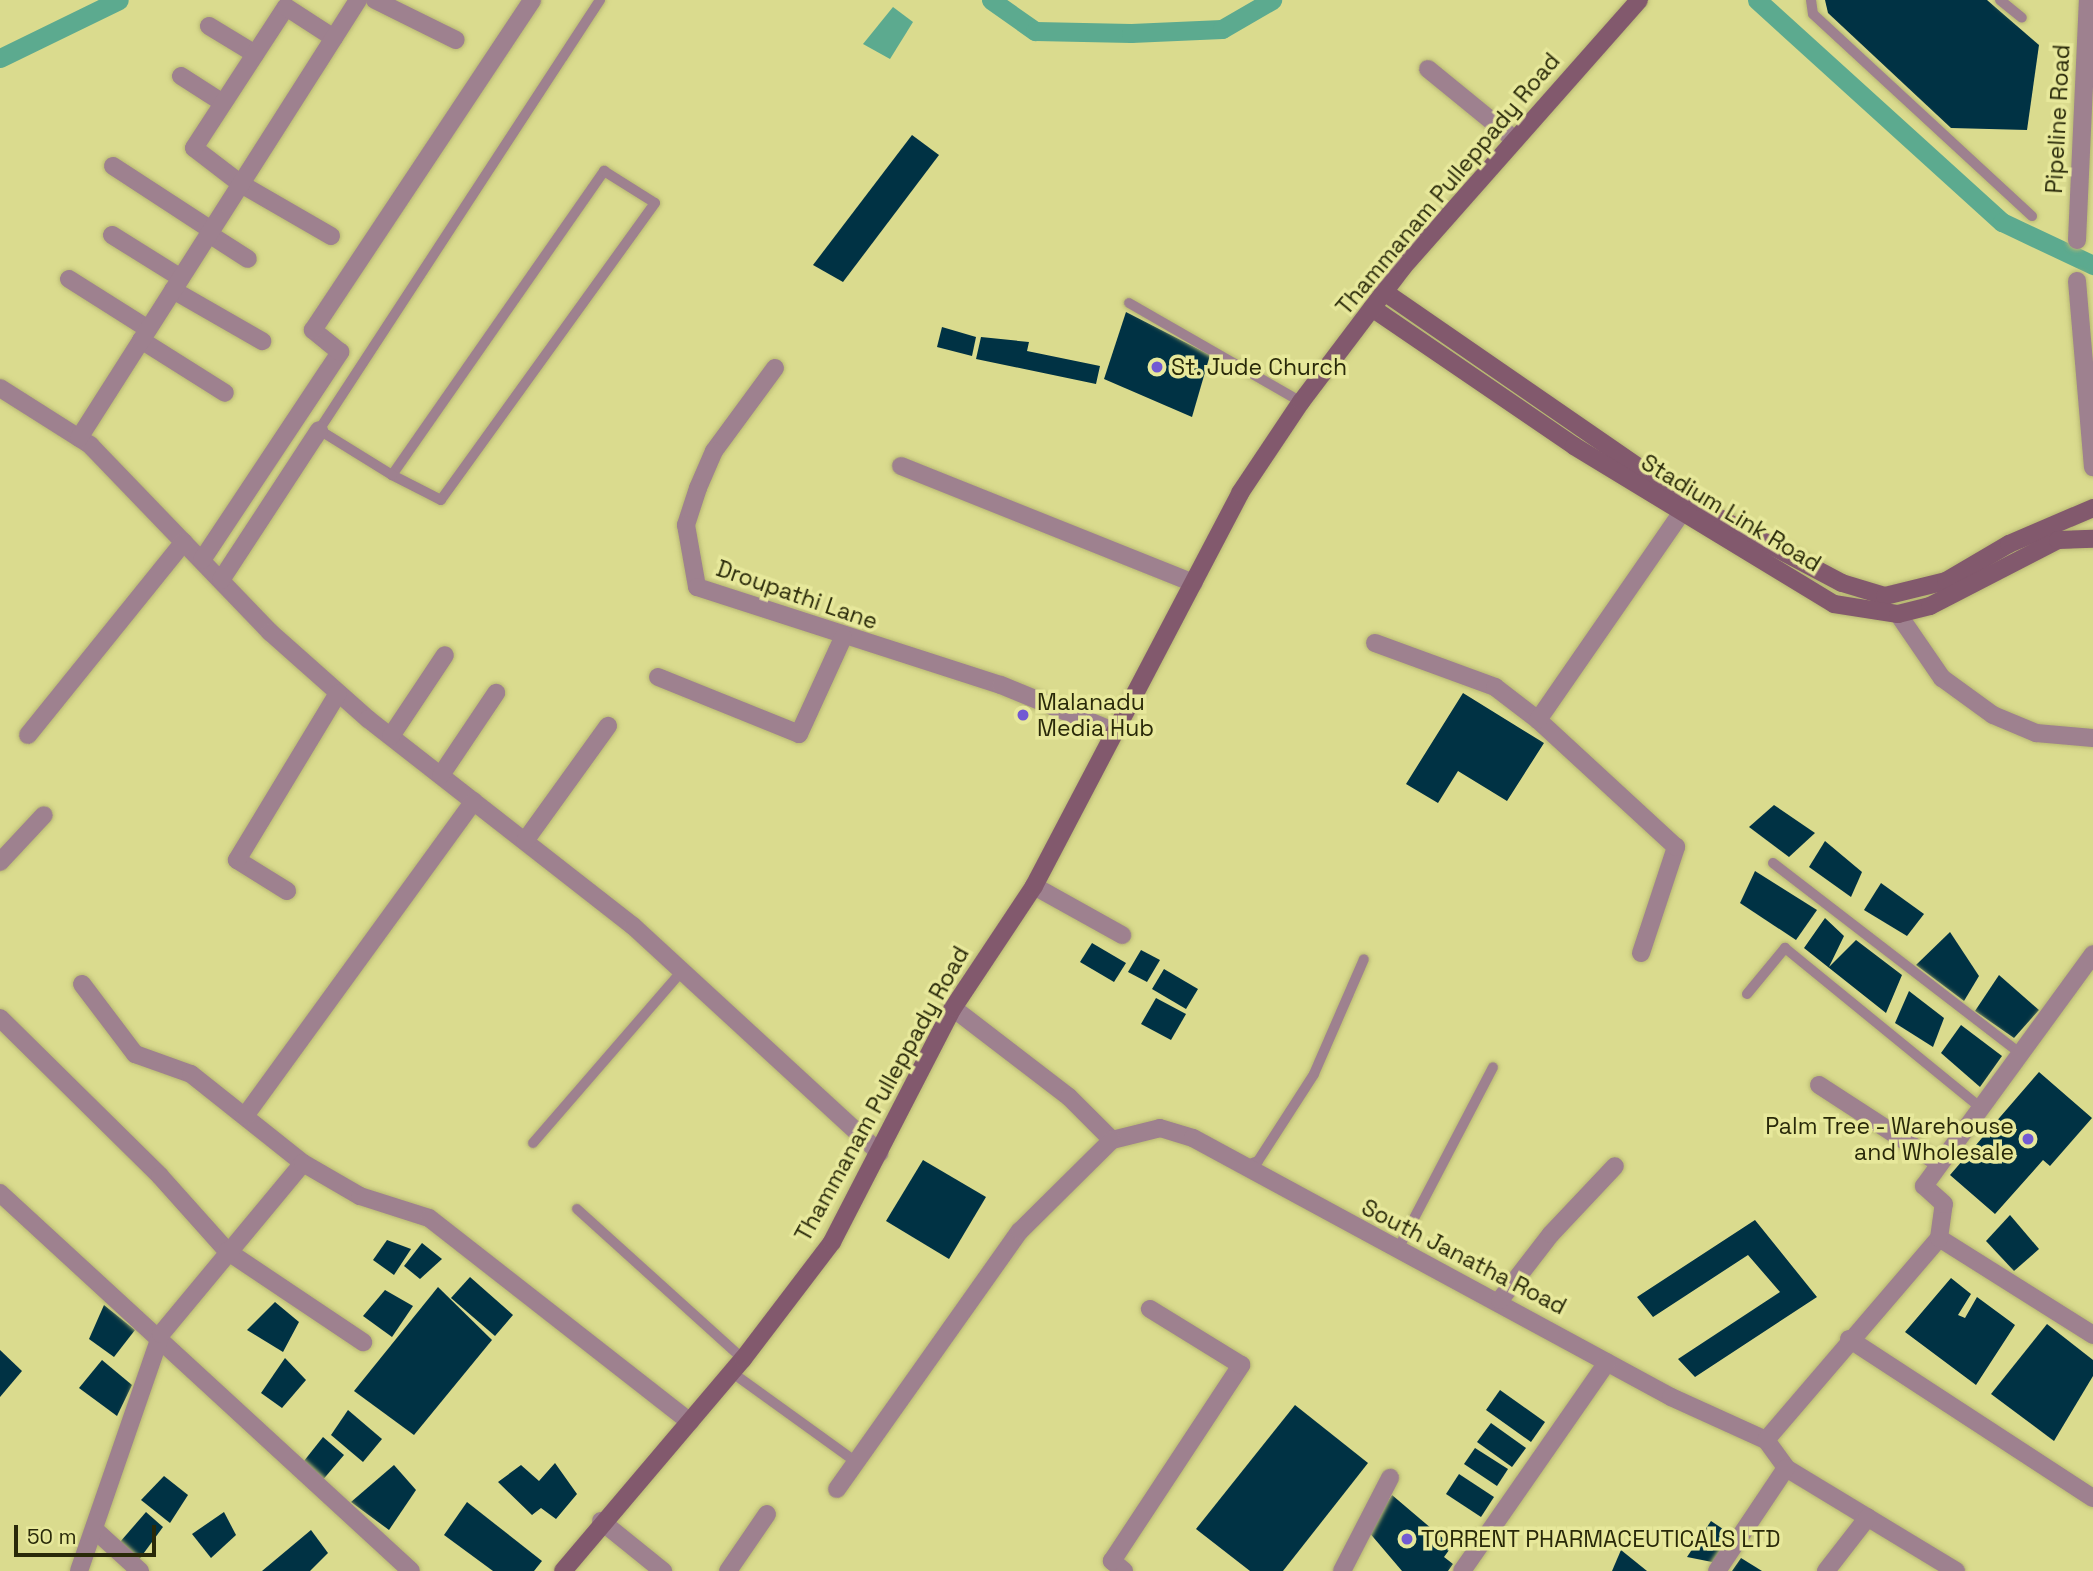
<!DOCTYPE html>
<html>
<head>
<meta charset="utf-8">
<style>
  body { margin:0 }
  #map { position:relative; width:2093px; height:1571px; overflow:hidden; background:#dadb8e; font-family:"Space Grotesk",sans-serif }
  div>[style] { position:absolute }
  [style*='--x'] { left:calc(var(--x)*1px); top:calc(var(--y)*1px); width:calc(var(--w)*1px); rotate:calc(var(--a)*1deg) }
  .water>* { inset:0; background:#5caa8f }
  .canal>* { height:19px; margin:-9.5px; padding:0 9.5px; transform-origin:9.5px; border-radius:9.5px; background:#5caa8f }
  .building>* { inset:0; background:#003244 }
  .roads { filter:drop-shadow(0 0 2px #b7b773) drop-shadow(0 0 2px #b7b773) }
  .lane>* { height:10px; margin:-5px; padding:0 5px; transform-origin:5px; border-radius:5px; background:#9e818f }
  .street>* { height:18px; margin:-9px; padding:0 9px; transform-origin:9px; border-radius:9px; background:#9e818f }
  .secondary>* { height:18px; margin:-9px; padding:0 9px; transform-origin:9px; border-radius:9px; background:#82596d }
  .dots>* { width:19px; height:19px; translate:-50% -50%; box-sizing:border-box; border:4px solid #e7e89b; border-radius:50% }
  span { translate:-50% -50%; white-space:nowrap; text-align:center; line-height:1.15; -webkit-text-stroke:7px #e7e89b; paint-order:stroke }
  .street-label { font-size:23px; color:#292909 }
  .poi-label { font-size:23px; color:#292909 }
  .left { translate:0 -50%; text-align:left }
  .right { translate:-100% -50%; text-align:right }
  .scale { position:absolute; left:14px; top:1525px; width:142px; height:32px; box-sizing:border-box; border:4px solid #292909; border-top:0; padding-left:9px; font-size:21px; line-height:24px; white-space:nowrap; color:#292909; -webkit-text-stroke:5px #e7e89b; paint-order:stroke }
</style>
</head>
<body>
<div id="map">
  <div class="water">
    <i style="clip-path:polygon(893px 7px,913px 22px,890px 59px,863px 44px)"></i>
  </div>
  <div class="canal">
    <i style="--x:991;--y:0;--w:54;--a:35.2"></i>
    <i style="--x:1035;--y:31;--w:96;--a:1.2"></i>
    <i style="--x:1131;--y:33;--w:91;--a:-2.5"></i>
    <i style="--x:1222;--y:29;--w:58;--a:-30.1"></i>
    <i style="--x:1757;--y:0;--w:331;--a:42.2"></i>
    <i style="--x:2002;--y:222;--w:101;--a:25.3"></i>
    <i style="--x:0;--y:58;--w:132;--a:-26"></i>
  </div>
  <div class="building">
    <i style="clip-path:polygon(1825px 0,1987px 0,2039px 45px,2027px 130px,1951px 128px,1828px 13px)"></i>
    <i style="clip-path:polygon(912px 135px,939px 155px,843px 282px,813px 265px)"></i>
    <i style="clip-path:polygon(1126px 312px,1210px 355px,1192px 417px,1104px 379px)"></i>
    <i style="clip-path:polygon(942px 327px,976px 337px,972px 356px,937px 347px)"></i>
    <i style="clip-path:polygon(981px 337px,1029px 342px,1027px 351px,1100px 366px,1096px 384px,976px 359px)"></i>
    <i style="clip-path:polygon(1463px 693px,1544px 743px,1507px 801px,1458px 771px,1438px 803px,1406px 784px)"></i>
    <i style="clip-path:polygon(1774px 805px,1815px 833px,1789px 857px,1749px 827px)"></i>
    <i style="clip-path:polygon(1825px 841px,1862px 872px,1851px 897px,1809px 867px)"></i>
    <i style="clip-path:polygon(1755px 871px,1817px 910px,1796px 940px,1740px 903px)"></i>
    <i style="clip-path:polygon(1881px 883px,1924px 914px,1907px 936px,1864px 910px)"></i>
    <i style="clip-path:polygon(1825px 918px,1844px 936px,1829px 967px,1856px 940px,1902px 975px,1886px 1013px,1804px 948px)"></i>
    <i style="clip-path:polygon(1950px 932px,1979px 976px,1964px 1001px,1916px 965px)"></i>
    <i style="clip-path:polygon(1092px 943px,1126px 963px,1114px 982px,1080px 962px)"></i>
    <i style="clip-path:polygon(1141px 950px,1160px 960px,1147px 982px,1128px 972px)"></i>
    <i style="clip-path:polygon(1164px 969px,1198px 989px,1186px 1009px,1152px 989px)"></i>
    <i style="clip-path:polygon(1999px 975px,2039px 1010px,2014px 1038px,1975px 1011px)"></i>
    <i style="clip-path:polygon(1909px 991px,1944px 1018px,1933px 1047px,1895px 1023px)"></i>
    <i style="clip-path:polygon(1156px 998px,1186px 1014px,1171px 1040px,1141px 1024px)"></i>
    <i style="clip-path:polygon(1961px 1025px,2002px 1056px,1980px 1087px,1941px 1053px)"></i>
    <i style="clip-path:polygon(2039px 1072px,2092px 1118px,2050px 1166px,2043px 1160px,1995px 1214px,1950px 1175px)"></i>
    <i style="clip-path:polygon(923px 1160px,986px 1197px,949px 1259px,886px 1221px)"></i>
    <i style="clip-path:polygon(2010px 1215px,2039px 1249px,2014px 1271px,1986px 1241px)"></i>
    <i style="clip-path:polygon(1755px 1220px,1817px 1297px,1695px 1377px,1678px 1359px,1780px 1292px,1748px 1255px,1653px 1317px,1637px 1297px)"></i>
    <i style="clip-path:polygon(387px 1240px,411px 1249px,394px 1275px,373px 1260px)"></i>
    <i style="clip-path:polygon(422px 1243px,442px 1259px,420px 1279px,404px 1266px)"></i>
    <i style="clip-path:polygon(470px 1277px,513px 1315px,495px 1336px,451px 1298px)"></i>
    <i style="clip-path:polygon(1951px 1278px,1971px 1294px,1958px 1315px,1965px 1318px,1977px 1297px,2015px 1325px,1976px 1385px,1905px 1332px)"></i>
    <i style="clip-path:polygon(438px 1287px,492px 1340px,414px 1435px,354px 1391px)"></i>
    <i style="clip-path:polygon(385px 1290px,413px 1306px,392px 1337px,363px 1316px)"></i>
    <i style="clip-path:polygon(275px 1302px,299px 1322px,283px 1352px,247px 1330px)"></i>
    <i style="clip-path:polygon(104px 1305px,135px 1330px,114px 1357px,89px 1339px)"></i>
    <i style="clip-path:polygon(2047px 1324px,2093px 1360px,2093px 1376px,2054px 1441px,1991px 1394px)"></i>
    <i style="clip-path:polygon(0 1350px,22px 1371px,0 1397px)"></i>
    <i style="clip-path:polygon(285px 1358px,306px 1380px,282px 1408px,261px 1393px)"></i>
    <i style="clip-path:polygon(102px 1360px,132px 1385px,117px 1416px,79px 1388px)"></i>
    <i style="clip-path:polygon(1500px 1390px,1545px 1422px,1531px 1442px,1486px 1410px)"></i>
    <i style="clip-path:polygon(1295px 1405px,1368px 1463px,1283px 1571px,1250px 1571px,1196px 1529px)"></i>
    <i style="clip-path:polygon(348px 1410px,382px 1439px,363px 1462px,331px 1435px)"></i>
    <i style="clip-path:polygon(1491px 1423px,1526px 1448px,1512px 1467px,1477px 1442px)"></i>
    <i style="clip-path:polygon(323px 1437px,344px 1455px,321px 1482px,304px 1461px)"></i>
    <i style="clip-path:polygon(1475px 1448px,1508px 1469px,1497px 1486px,1464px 1464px)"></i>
    <i style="clip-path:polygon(555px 1463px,577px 1494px,556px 1519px,541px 1508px,532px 1515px,498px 1482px,521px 1465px,539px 1481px)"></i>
    <i style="clip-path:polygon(394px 1465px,416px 1490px,389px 1530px,351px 1502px)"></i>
    <i style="clip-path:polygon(1459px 1474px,1494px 1497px,1481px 1517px,1446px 1494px)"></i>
    <i style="clip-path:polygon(164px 1476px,188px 1495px,170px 1523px,141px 1500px)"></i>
    <i style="clip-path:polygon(1392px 1495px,1452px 1546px,1444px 1557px,1453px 1564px,1448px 1571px,1402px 1571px,1368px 1531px)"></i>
    <i style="clip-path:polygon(467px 1502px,542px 1561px,534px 1571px,493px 1571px,444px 1535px)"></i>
    <i style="clip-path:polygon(146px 1512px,163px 1527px,138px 1561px,120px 1542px)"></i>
    <i style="clip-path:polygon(224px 1512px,236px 1535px,211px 1558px,192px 1534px)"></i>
    <i style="clip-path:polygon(1711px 1521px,1735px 1537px,1717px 1563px,1687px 1557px)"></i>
    <i style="clip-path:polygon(311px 1530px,328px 1553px,310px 1571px,262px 1571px)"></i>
    <i style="clip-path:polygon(1621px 1550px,1647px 1571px,1612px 1571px)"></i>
    <i style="clip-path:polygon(1741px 1558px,1762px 1571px,1732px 1571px)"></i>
  </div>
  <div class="roads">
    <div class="lane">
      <i style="--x:1811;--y:0;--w:14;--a:82"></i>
      <i style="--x:1813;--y:14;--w:298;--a:42.7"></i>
      <i style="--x:2000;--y:0;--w:28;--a:39"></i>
      <i style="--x:1129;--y:303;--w:198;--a:29.9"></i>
      <i style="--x:392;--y:475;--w:371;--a:-55.1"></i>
      <i style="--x:604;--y:171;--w:60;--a:32.1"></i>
      <i style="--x:655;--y:203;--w:366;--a:125.8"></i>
      <i style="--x:441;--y:500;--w:55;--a:-153"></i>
      <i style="--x:392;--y:475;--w:86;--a:-148.3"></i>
      <i style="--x:319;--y:430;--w:514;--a:-56.84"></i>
      <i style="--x:1773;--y:863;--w:312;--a:37.6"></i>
      <i style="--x:1747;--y:994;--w:60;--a:-50.4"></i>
      <i style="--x:1785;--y:948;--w:250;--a:39.2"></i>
      <i style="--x:533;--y:1143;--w:228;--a:-49.1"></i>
      <i style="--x:1245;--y:1166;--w:14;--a:-21"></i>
      <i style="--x:1258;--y:1161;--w:103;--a:-57.2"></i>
      <i style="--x:1314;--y:1074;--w:125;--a:-66.5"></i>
      <i style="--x:577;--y:1209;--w:224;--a:42.1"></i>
      <i style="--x:1398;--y:1249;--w:205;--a:-62.4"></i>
      <i style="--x:730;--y:1371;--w:155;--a:35.8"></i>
    </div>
    <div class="street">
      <i style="--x:375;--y:0;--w:90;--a:26.3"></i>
      <i style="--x:209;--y:26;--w:54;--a:31.3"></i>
      <i style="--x:1428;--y:69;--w:112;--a:39.2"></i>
      <i style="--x:181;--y:76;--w:50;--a:32.7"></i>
      <i style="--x:113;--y:166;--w:117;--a:33.1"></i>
      <i style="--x:209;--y:234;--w:46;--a:32.7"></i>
      <i style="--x:112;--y:235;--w:81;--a:31.9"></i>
      <i style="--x:331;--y:236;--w:104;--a:-150"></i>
      <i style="--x:241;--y:184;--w:59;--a:-142.5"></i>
      <i style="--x:194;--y:148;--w:168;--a:-56.9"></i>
      <i style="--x:286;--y:7;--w:57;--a:32.9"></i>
      <i style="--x:2077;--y:240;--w:240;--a:-87.4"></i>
      <i style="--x:69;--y:279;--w:93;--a:32.3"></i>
      <i style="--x:2077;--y:281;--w:187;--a:85.1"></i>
      <i style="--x:173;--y:290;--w:103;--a:29.8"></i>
      <i style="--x:141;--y:340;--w:99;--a:32.2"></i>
      <i style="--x:775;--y:368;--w:103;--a:126.3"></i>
      <i style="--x:714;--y:451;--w:40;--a:113.4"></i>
      <i style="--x:698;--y:488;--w:39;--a:108"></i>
      <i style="--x:686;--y:525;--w:63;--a:79.9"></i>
      <i style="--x:697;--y:587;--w:319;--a:17.9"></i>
      <i style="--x:1001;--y:685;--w:121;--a:22.3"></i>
      <i style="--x:0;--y:388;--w:107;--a:32.3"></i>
      <i style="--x:90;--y:445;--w:260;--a:46.1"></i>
      <i style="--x:270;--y:632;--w:131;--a:41.6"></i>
      <i style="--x:368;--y:719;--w:336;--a:38"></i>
      <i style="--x:633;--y:926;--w:335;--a:42.6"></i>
      <i style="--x:79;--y:438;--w:519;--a:-57.5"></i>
      <i style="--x:901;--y:466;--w:315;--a:21.8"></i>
      <i style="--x:202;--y:560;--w:250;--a:-56.4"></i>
      <i style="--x:340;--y:352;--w:35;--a:-141"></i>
      <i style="--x:313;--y:330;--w:396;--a:-56.4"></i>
      <i style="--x:221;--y:580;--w:179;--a:-56.8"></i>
      <i style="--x:1898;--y:614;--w:78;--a:55.5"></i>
      <i style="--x:1942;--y:678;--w:63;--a:36"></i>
      <i style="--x:1993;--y:715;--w:47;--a:22.7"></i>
      <i style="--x:2036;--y:733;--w:57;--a:5"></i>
      <i style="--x:1375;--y:643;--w:128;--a:20.1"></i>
      <i style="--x:1495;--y:687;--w:54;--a:37.5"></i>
      <i style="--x:658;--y:677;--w:152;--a:22"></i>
      <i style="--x:799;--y:734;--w:106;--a:-65.4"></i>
      <i style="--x:28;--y:735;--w:248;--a:-51.1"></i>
      <i style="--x:391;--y:736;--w:97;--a:-56.3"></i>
      <i style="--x:441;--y:775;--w:99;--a:-56.1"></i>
      <i style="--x:525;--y:841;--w:142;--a:-54.2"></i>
      <i style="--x:0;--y:862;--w:64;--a:-46.9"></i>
      <i style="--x:1034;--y:886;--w:101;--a:29.1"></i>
      <i style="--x:287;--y:891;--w:59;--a:-148.2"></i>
      <i style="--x:237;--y:860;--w:195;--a:-58.8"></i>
      <i style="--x:1641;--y:953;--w:112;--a:-71.7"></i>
      <i style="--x:1676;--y:847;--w:188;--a:-137.4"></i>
      <i style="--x:1538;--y:720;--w:265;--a:-55.3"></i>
      <i style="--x:82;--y:984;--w:88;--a:52.9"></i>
      <i style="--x:135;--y:1054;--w:59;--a:19.7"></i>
      <i style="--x:191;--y:1074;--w:143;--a:38.5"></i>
      <i style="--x:953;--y:1008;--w:146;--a:37.5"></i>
      <i style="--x:1069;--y:1097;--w:61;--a:45"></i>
      <i style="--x:1112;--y:1140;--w:49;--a:-14"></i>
      <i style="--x:1160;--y:1128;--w:34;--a:17"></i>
      <i style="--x:1193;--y:1138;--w:544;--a:28.45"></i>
      <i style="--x:1671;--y:1397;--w:104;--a:24.4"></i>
      <i style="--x:1766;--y:1440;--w:34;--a:54"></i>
      <i style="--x:1786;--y:1468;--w:199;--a:31.2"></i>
      <i style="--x:0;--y:1018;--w:225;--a:44.6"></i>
      <i style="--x:160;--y:1176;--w:101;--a:48.2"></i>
      <i style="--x:227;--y:1251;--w:164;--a:33.8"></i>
      <i style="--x:1819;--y:1085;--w:143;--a:33"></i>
      <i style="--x:245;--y:1116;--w:389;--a:-54"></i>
      <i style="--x:0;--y:1193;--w:558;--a:42.6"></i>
      <i style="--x:1939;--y:1238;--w:182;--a:32.2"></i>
      <i style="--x:1500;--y:1300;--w:83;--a:-52.3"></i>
      <i style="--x:1551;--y:1234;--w:93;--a:-46.7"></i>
      <i style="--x:1849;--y:1339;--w:291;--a:33.1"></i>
      <i style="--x:1766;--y:1440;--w:266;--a:-49.4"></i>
      <i style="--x:1939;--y:1238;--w:34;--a:-82"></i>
      <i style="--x:1944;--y:1204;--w:27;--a:-138"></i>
      <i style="--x:1924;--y:1186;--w:287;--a:-53.9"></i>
      <i style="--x:837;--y:1489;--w:316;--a:-54.7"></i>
      <i style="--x:1020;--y:1231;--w:129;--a:-44.7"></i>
      <i style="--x:601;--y:1521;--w:80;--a:38.9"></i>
      <i style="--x:95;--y:1530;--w:61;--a:42.3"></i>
      <i style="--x:79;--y:1571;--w:251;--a:-70.9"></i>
      <i style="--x:161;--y:1334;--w:222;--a:-50.3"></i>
      <i style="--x:303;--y:1163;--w:66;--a:30.1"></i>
      <i style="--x:360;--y:1196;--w:72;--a:17.7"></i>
      <i style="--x:429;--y:1218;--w:331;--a:38"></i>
      <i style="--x:728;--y:1571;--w:69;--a:-55.6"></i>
      <i style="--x:1124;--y:1571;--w:16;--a:-140"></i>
      <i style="--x:1112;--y:1561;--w:235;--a:-56.6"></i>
      <i style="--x:1241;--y:1365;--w:107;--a:-148.4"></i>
      <i style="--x:1342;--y:1571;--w:105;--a:-62.7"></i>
      <i style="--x:1462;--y:1571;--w:254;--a:-55.2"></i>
      <i style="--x:1717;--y:1571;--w:124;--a:-56.2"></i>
      <i style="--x:1826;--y:1571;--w:68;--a:-52.1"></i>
    </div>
    <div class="secondary">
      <i style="--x:1383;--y:291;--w:372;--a:34.6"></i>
      <i style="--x:1689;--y:502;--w:173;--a:27.9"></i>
      <i style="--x:1842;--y:583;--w:45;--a:16.8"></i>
      <i style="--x:1885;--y:596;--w:63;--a:-13.8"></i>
      <i style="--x:1946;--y:581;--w:73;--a:-30.4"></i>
      <i style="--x:2009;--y:544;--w:91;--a:-23.2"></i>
      <i style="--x:1372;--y:308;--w:245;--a:34.3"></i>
      <i style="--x:1574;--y:446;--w:304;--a:31.3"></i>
      <i style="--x:1834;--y:604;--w:65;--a:8.9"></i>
      <i style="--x:1898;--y:614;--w:33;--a:-14"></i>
      <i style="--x:1930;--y:606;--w:144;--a:-27.3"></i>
      <i style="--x:2058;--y:540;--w:35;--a:-2"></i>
      <i style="--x:563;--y:1571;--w:278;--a:-49.7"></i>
      <i style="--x:743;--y:1359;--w:147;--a:-52.7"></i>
      <i style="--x:832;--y:1242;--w:263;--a:-62.7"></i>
      <i style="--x:953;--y:1008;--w:146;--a:-56.4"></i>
      <i style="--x:1034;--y:886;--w:444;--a:-62.3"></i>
      <i style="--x:1240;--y:493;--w:110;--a:-56.2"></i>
      <i style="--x:1301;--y:402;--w:169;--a:-52.9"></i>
      <i style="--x:1403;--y:267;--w:356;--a:-48.5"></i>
    </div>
  </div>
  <div class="dots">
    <i style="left:1157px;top:367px;background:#7259d3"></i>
    <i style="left:1023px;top:715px;background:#7259d3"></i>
    <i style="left:2028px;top:1139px;background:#7259d3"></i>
    <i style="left:1407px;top:1539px;background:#7259d3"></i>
  </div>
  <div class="street-label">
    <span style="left:2058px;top:119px;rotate:-87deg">Pipeline Road</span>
    <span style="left:1448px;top:184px;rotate:-50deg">Thammanam Pulleppady Road</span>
    <span style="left:1731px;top:513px;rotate:31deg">Stadium Link Road</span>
    <span style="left:797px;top:595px;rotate:19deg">Droupathi Lane</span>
    <span style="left:882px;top:1094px;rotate:-61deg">Thammanam Pulleppady Road</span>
    <span style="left:1464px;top:1257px;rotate:27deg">South Janatha Road</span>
  </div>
  <div class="poi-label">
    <span class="left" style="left:1171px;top:367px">St. Jude Church</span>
    <span class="left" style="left:1037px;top:715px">Malanadu<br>Media Hub</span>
    <span class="right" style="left:2014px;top:1139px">Palm Tree - Warehouse<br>and Wholesale</span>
    <span class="left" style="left:1421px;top:1539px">TORRENT PHARMACEUTICALS LTD</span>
  </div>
  <div class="scale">50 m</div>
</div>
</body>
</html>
